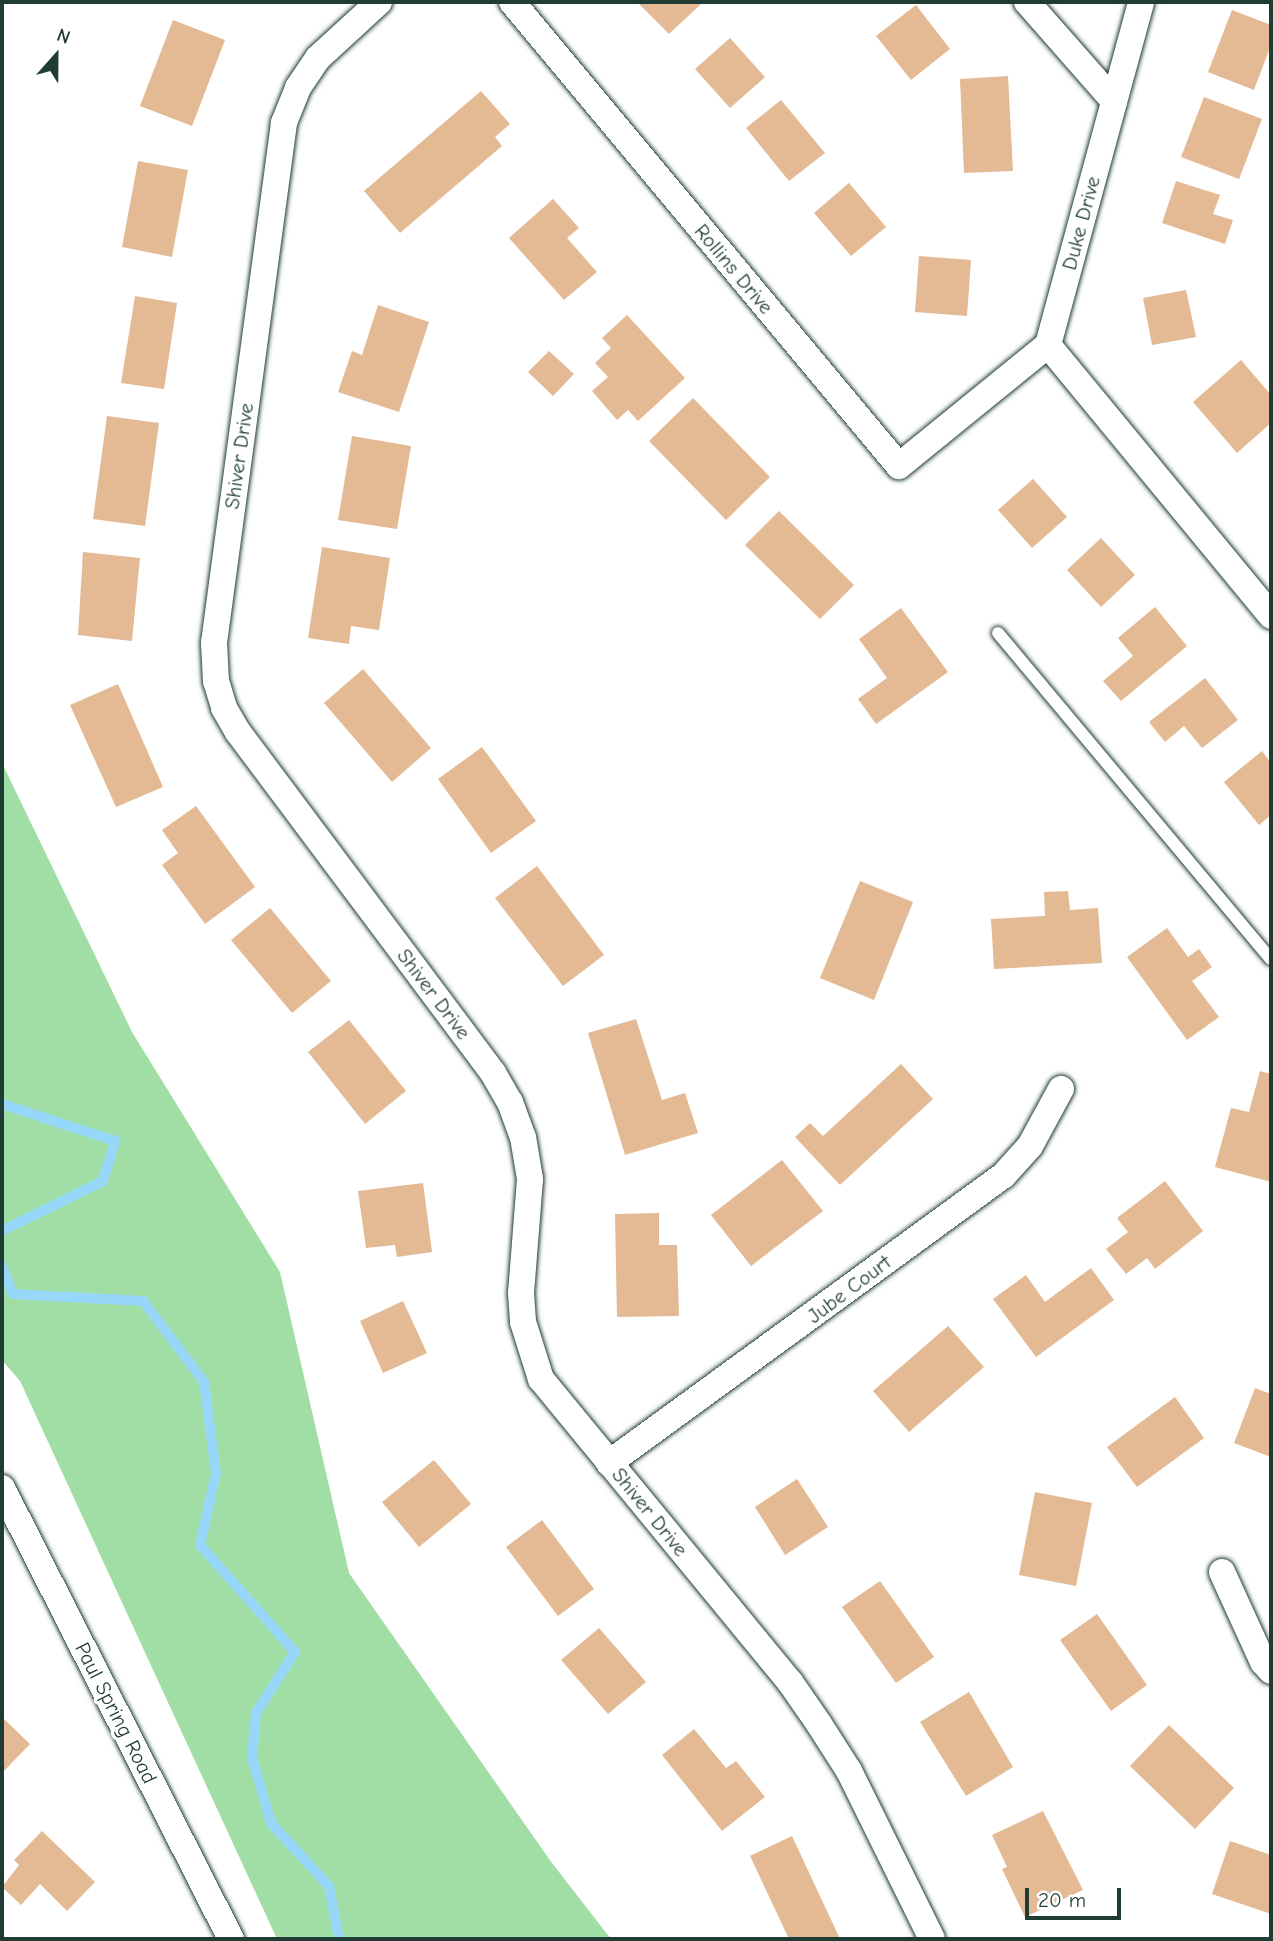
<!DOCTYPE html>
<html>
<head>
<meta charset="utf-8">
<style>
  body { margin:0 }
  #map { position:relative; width:1273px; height:1941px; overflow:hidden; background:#fff; font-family:"Comic Neue",sans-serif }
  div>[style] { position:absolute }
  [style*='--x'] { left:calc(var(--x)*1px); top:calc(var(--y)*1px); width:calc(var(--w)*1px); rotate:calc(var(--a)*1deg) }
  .green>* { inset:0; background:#a1dea5 }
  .stream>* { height:10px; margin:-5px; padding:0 5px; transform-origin:5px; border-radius:5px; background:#97d7f9 }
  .building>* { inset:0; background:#e3ba93 }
  .roads { filter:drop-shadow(0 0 2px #1f3d34) drop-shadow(0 0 2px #1f3d34) }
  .service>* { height:12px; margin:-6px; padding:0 6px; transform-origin:6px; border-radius:6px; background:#fff }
  .minor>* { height:26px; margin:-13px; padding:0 13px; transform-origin:13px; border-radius:13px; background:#fff }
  span { translate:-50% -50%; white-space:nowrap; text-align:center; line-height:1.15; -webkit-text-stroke:7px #fff; paint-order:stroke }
  .street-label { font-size:21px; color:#1f3d34 }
  .frame { position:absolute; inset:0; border:4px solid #1f3d34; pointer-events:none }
  .north { position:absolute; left:21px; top:21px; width:70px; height:70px; -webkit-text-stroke:5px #fff; paint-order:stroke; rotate:21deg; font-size:19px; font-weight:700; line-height:28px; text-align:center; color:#1f3d34 }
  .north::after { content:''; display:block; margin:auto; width:24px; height:32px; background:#1f3d34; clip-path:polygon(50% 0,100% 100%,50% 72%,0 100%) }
  .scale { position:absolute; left:1025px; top:1888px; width:96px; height:32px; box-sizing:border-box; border:4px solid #1f3d34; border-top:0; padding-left:9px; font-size:21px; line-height:24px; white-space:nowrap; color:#1f3d34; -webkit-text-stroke:5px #fff; paint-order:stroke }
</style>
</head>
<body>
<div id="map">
  <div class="green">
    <i style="clip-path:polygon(2px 763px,132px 1032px,280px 1272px,349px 1573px,552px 1863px,611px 1939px,277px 1939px,20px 1381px,2px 1360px)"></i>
  </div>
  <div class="stream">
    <i style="--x:2;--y:1104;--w:119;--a:18.1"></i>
    <i style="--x:115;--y:1141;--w:42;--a:106.7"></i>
    <i style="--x:103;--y:1181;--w:113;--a:153.7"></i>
    <i style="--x:2;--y:1266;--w:30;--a:69"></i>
    <i style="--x:13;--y:1294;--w:130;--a:3.1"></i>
    <i style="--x:143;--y:1301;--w:101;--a:53"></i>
    <i style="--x:204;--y:1382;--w:92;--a:82.5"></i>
    <i style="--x:216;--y:1473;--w:74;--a:102.5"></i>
    <i style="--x:200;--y:1545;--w:143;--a:48.4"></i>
    <i style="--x:295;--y:1652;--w:72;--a:122.6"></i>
    <i style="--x:256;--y:1713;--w:44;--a:95.2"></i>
    <i style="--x:252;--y:1757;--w:69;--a:73.9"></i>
    <i style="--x:271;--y:1823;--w:86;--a:47.4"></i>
    <i style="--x:329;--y:1886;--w:54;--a:79.3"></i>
  </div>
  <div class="building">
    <i style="clip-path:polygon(637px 2px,699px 2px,701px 4px,669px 34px)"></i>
    <i style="clip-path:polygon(916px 5px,950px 49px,911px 80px,876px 36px)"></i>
    <i style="clip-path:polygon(1232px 10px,1271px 25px,1271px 45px,1254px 90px,1208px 72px)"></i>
    <i style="clip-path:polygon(173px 20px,225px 40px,192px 126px,140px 106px)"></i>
    <i style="clip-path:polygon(730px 38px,765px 77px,730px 108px,695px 69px)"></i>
    <i style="clip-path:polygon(1008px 76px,1013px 171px,964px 173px,960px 79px)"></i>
    <i style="clip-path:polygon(481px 91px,510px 124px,495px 137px,502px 146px,400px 233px,364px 191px)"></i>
    <i style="clip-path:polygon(1204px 97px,1262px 119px,1239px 179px,1181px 157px)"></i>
    <i style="clip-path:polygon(781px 100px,825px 153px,789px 181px,746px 128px)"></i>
    <i style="clip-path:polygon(138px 161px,188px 170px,172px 257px,122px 247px)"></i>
    <i style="clip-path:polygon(1176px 181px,1220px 195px,1213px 214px,1233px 220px,1225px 244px,1162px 223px)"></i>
    <i style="clip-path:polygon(849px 183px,886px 227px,851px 256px,814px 213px)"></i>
    <i style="clip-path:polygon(553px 199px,579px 228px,567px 238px,597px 272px,564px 300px,509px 238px)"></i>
    <i style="clip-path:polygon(919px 256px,971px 260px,967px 316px,915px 312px)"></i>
    <i style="clip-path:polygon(1186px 290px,1196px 337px,1152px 345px,1143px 298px)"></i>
    <i style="clip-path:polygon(135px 296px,177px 303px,164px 389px,121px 383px)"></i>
    <i style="clip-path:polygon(378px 305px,429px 322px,399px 412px,338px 392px,352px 351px,362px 355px)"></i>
    <i style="clip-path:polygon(627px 315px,685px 378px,638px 421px,628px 410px,617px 420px,592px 391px,608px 377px,595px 363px,611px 348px,602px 338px)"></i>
    <i style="clip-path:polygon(549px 351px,574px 374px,553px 396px,528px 372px)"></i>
    <i style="clip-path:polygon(1241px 360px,1271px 395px,1271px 423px,1237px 453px,1193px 402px)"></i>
    <i style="clip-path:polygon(693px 398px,770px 477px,726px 520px,649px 441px)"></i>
    <i style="clip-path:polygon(107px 416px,159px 423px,145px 526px,93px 519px)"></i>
    <i style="clip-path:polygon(352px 436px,411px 446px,397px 529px,338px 520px)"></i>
    <i style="clip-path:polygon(1033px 479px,1067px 517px,1032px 548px,998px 510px)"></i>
    <i style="clip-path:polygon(779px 511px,854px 585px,820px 619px,745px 545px)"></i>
    <i style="clip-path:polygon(1101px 538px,1135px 575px,1101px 607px,1067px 570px)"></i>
    <i style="clip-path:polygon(322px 547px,390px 558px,379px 630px,351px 626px,349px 644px,308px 638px)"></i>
    <i style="clip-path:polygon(83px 552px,140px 558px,132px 641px,78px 635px)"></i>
    <i style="clip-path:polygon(1155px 607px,1187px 646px,1121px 701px,1103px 681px,1133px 656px,1118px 638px)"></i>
    <i style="clip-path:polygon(901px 608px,948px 672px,876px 724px,858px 699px,887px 678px,859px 639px)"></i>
    <i style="clip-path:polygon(363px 669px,431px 748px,392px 782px,324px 703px)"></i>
    <i style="clip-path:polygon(1205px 678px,1238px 720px,1202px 748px,1184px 726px,1165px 742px,1149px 722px)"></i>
    <i style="clip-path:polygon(118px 684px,163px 787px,116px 807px,70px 705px)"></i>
    <i style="clip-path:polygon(482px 747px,536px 821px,491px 853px,438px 779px)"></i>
    <i style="clip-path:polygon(1262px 751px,1271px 763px,1271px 815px,1259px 825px,1224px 782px)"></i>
    <i style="clip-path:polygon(196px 806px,255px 887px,205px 924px,162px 865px,178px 853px,162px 830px)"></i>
    <i style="clip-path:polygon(537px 866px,604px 955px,563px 986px,495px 898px)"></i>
    <i style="clip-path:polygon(860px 881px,913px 902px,874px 1000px,820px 978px)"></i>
    <i style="clip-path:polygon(1068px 891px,1070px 910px,1098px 908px,1102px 963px,994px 969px,991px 919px,1045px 916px,1044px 892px)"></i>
    <i style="clip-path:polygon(270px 908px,331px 981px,292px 1013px,231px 940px)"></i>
    <i style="clip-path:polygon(1167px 928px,1188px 957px,1199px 949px,1212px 967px,1192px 981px,1219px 1017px,1187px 1040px,1127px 957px)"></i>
    <i style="clip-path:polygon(636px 1019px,662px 1100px,685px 1093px,698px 1133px,625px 1155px,588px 1033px)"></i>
    <i style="clip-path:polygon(349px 1020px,406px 1091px,365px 1124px,308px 1052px)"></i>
    <i style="clip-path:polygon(901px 1064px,933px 1099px,840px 1185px,795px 1137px,810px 1123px,823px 1136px)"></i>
    <i style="clip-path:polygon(1260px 1071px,1271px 1074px,1271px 1182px,1215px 1167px,1231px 1108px,1249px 1112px)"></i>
    <i style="clip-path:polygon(782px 1160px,823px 1211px,751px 1266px,711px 1215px)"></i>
    <i style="clip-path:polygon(1165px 1181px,1203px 1231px,1155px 1269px,1147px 1258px,1126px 1274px,1106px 1249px,1128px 1232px,1117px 1218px)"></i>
    <i style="clip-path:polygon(423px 1183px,432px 1252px,397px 1257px,395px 1245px,366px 1248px,358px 1191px)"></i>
    <i style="clip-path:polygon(659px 1213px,659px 1245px,677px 1245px,679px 1316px,617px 1317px,615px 1214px)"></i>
    <i style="clip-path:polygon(1091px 1268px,1114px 1300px,1036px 1357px,993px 1299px,1026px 1275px,1045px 1302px)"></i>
    <i style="clip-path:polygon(403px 1301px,427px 1353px,383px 1373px,360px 1321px)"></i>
    <i style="clip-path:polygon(948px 1326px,984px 1367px,909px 1432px,873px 1391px)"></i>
    <i style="clip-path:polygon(1255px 1388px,1271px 1394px,1271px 1457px,1234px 1443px)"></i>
    <i style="clip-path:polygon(1175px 1397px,1204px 1438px,1137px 1487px,1107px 1447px)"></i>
    <i style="clip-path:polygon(434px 1460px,471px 1504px,419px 1547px,382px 1502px)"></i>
    <i style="clip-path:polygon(797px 1479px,828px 1527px,785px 1555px,755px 1507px)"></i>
    <i style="clip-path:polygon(1035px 1492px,1092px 1503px,1076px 1586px,1019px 1575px)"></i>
    <i style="clip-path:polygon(542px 1520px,594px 1589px,558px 1616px,506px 1547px)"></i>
    <i style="clip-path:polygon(880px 1581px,934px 1657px,896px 1683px,842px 1607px)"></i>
    <i style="clip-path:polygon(1097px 1614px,1147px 1685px,1111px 1711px,1060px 1640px)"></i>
    <i style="clip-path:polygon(599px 1628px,646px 1682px,608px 1714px,561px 1660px)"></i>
    <i style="clip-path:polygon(969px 1692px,1013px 1767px,966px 1796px,920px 1722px)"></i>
    <i style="clip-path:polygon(2px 1717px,30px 1744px,2px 1773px)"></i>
    <i style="clip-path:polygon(1169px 1725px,1234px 1788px,1195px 1829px,1130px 1766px)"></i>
    <i style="clip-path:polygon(694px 1729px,726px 1768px,736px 1761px,765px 1797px,722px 1831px,662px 1755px)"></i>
    <i style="clip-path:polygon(1043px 1811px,1083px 1890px,1025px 1917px,1002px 1869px,1007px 1867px,992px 1835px)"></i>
    <i style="clip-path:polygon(42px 1831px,95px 1882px,67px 1911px,40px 1884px,21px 1905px,2px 1887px,19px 1865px,14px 1860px)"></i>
    <i style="clip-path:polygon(792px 1836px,840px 1939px,789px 1939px,750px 1856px)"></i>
    <i style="clip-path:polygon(1230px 1841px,1271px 1855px,1271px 1914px,1212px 1894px)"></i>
  </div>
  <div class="roads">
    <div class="service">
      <i style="--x:998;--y:633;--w:425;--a:50.1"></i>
    </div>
    <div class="minor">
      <i style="--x:379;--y:2;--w:83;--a:137.4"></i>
      <i style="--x:318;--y:58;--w:36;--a:124"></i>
      <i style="--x:298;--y:88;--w:38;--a:112"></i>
      <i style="--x:284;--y:123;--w:525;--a:97.67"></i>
      <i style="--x:214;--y:643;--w:38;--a:87"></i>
      <i style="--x:216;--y:681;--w:28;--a:73"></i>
      <i style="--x:224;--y:708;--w:28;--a:60"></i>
      <i style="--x:238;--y:732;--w:426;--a:53.2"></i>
      <i style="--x:493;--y:1073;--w:34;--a:60"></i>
      <i style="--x:510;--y:1102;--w:37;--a:70"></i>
      <i style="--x:523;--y:1137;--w:43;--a:80.5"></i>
      <i style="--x:530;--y:1179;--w:114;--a:94.5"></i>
      <i style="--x:521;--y:1293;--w:29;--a:86"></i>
      <i style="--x:523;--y:1322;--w:60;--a:72.5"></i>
      <i style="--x:541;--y:1379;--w:392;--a:50.6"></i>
      <i style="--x:790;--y:1682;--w:51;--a:55.4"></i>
      <i style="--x:819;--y:1724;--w:56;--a:57.4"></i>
      <i style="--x:849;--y:1771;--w:187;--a:63.7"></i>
      <i style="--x:512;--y:2;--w:604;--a:50.17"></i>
      <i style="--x:899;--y:466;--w:192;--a:-39.1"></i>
      <i style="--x:1048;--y:345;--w:355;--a:-74.8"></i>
      <i style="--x:1027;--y:2;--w:132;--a:48.7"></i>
      <i style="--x:1048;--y:345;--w:351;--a:50.5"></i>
      <i style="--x:609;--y:1463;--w:487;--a:-36.1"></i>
      <i style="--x:1003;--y:1176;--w:40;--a:-48"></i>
      <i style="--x:1030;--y:1146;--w:65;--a:-61.5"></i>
      <i style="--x:2;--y:1488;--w:506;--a:63.08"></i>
      <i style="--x:1222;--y:1572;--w:99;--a:65.5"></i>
      <i style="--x:1263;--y:1662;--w:12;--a:48"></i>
    </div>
  </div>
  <div class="street-label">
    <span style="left:1081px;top:223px;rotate:-75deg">Duke Drive</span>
    <span style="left:734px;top:269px;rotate:50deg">Rollins Drive</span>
    <span style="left:239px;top:456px;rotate:-82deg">Shiver Drive</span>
    <span style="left:434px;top:994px;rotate:53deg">Shiver Drive</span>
    <span style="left:849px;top:1289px;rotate:-37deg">Jube Court</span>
    <span style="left:650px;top:1512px;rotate:51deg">Shiver Drive</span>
    <span style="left:116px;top:1713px;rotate:63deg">Paul Spring Road</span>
  </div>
  <div class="frame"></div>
  <div class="north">N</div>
  <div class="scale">20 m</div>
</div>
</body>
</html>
